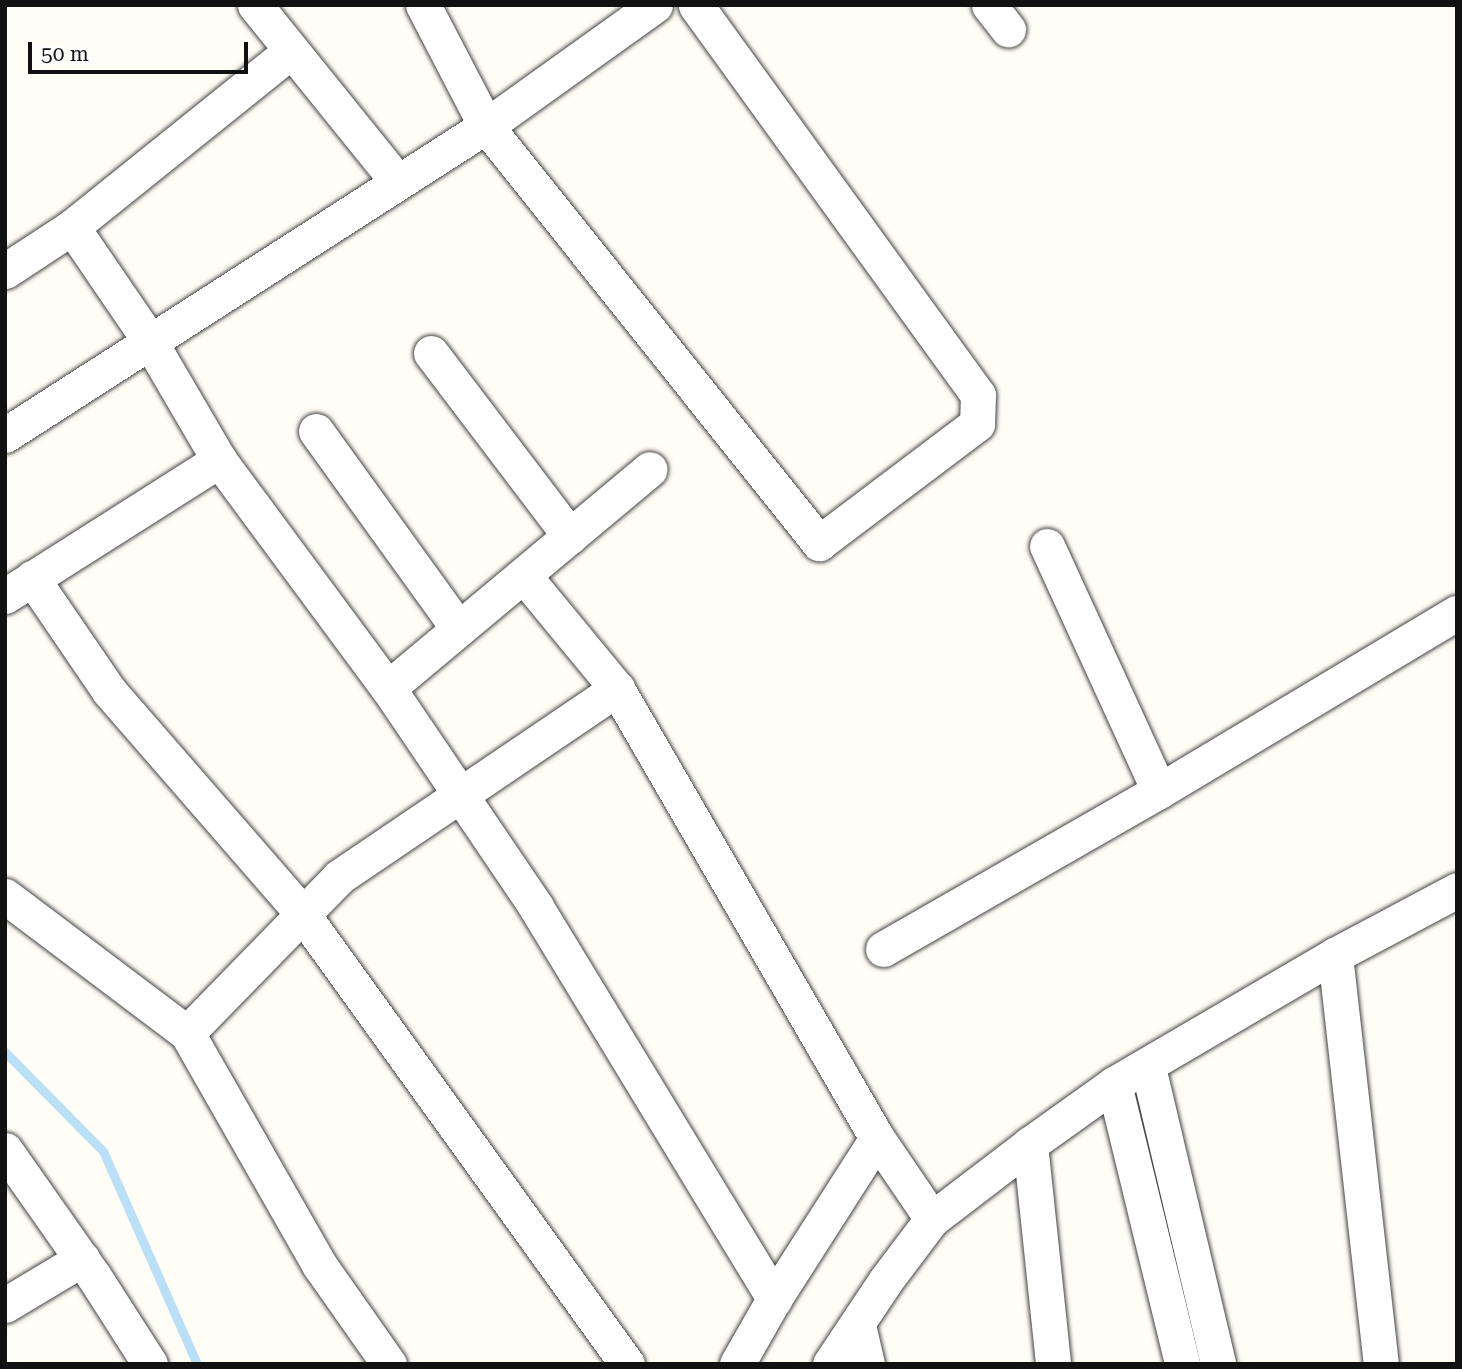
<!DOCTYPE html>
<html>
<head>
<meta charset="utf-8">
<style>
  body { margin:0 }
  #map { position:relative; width:1462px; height:1369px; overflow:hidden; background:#fffdf5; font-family:"Roboto Serif",serif }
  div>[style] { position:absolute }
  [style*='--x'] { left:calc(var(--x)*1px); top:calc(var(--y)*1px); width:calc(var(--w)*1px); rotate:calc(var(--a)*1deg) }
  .stream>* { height:9px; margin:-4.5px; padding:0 4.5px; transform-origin:4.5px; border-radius:4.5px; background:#b9e0f7 }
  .roads { filter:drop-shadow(0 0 2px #444) drop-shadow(0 0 2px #444) }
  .street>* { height:35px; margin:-17.5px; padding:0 17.5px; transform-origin:17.5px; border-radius:17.5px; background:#fff }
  span { translate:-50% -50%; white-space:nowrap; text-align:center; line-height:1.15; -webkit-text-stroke:7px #fff; paint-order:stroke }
  .frame { position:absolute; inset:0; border:7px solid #111; pointer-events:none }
  .scale { position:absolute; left:28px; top:42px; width:220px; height:32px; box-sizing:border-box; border:4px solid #111; border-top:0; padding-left:9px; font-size:21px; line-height:24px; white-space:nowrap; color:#111; -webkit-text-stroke:5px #fff; paint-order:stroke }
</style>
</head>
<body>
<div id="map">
  <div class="stream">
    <i style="--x:5;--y:1052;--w:139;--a:45.3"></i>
    <i style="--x:103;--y:1151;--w:233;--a:66.2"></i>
  </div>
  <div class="roads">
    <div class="street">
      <i style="--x:255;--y:5;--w:226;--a:51.1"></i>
      <i style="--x:423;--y:5;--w:136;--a:62.5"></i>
      <i style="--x:486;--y:126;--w:534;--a:51.39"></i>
      <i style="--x:819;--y:543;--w:198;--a:-37"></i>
      <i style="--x:977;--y:424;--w:29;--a:-88"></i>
      <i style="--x:978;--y:395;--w:481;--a:-125.9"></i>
      <i style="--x:989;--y:5;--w:31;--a:52"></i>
      <i style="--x:72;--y:227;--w:137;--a:55.7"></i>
      <i style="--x:149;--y:340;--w:139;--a:59.7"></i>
      <i style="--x:219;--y:460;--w:284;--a:53.5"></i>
      <i style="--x:388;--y:688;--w:264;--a:55.9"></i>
      <i style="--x:536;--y:907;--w:459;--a:58.7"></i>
      <i style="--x:5;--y:271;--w:80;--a:-33.3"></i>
      <i style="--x:72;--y:227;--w:280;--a:-38.8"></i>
      <i style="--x:431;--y:353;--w:230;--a:52.8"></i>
      <i style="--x:316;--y:431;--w:244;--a:54.2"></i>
      <i style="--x:5;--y:435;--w:572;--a:-32.72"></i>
      <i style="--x:486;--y:126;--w:208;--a:-35.6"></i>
      <i style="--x:1047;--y:546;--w:269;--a:65.4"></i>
      <i style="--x:524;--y:576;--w:146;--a:50.5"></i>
      <i style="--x:617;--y:689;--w:519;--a:59.93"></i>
      <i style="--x:877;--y:1138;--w:98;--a:55.8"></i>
      <i style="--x:32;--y:578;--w:137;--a:55.7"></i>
      <i style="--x:109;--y:691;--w:293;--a:49"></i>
      <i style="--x:301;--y:912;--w:557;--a:54.2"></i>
      <i style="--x:5;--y:596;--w:254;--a:-32.4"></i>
      <i style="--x:388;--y:688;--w:341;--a:-39.9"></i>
      <i style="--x:5;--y:896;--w:228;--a:37"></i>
      <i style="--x:187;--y:1033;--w:268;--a:60.3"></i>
      <i style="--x:320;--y:1266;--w:120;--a:54.9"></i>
      <i style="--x:883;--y:949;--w:318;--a:-29.8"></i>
      <i style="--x:1159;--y:791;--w:347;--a:-30.9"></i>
      <i style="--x:1335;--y:955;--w:412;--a:83.6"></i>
      <i style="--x:187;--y:1033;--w:218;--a:-45.7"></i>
      <i style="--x:339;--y:877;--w:336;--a:-34.1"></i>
      <i style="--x:1148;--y:1067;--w:305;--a:76.7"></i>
      <i style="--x:1114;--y:1084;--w:288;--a:76.3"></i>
      <i style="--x:1030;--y:1144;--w:221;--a:84"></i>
      <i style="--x:5;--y:1150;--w:153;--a:54.9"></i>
      <i style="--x:93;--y:1275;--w:106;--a:57.4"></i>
      <i style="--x:5;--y:1305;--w:90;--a:-30.9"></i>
      <i style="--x:858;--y:1325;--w:40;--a:77"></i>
      <i style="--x:737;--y:1364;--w:75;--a:-60.4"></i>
      <i style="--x:774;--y:1299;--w:191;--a:-57.4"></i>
      <i style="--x:830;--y:1364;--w:101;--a:-56.3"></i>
      <i style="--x:886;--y:1280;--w:76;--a:-53"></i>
      <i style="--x:932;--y:1219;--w:123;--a:-37.4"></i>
      <i style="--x:1030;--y:1144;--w:103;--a:-35.5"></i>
      <i style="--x:1114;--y:1084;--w:256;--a:-30.3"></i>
      <i style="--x:1335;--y:955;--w:138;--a:-28"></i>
    </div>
  </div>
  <div class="frame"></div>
  <div class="scale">50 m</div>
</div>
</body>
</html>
